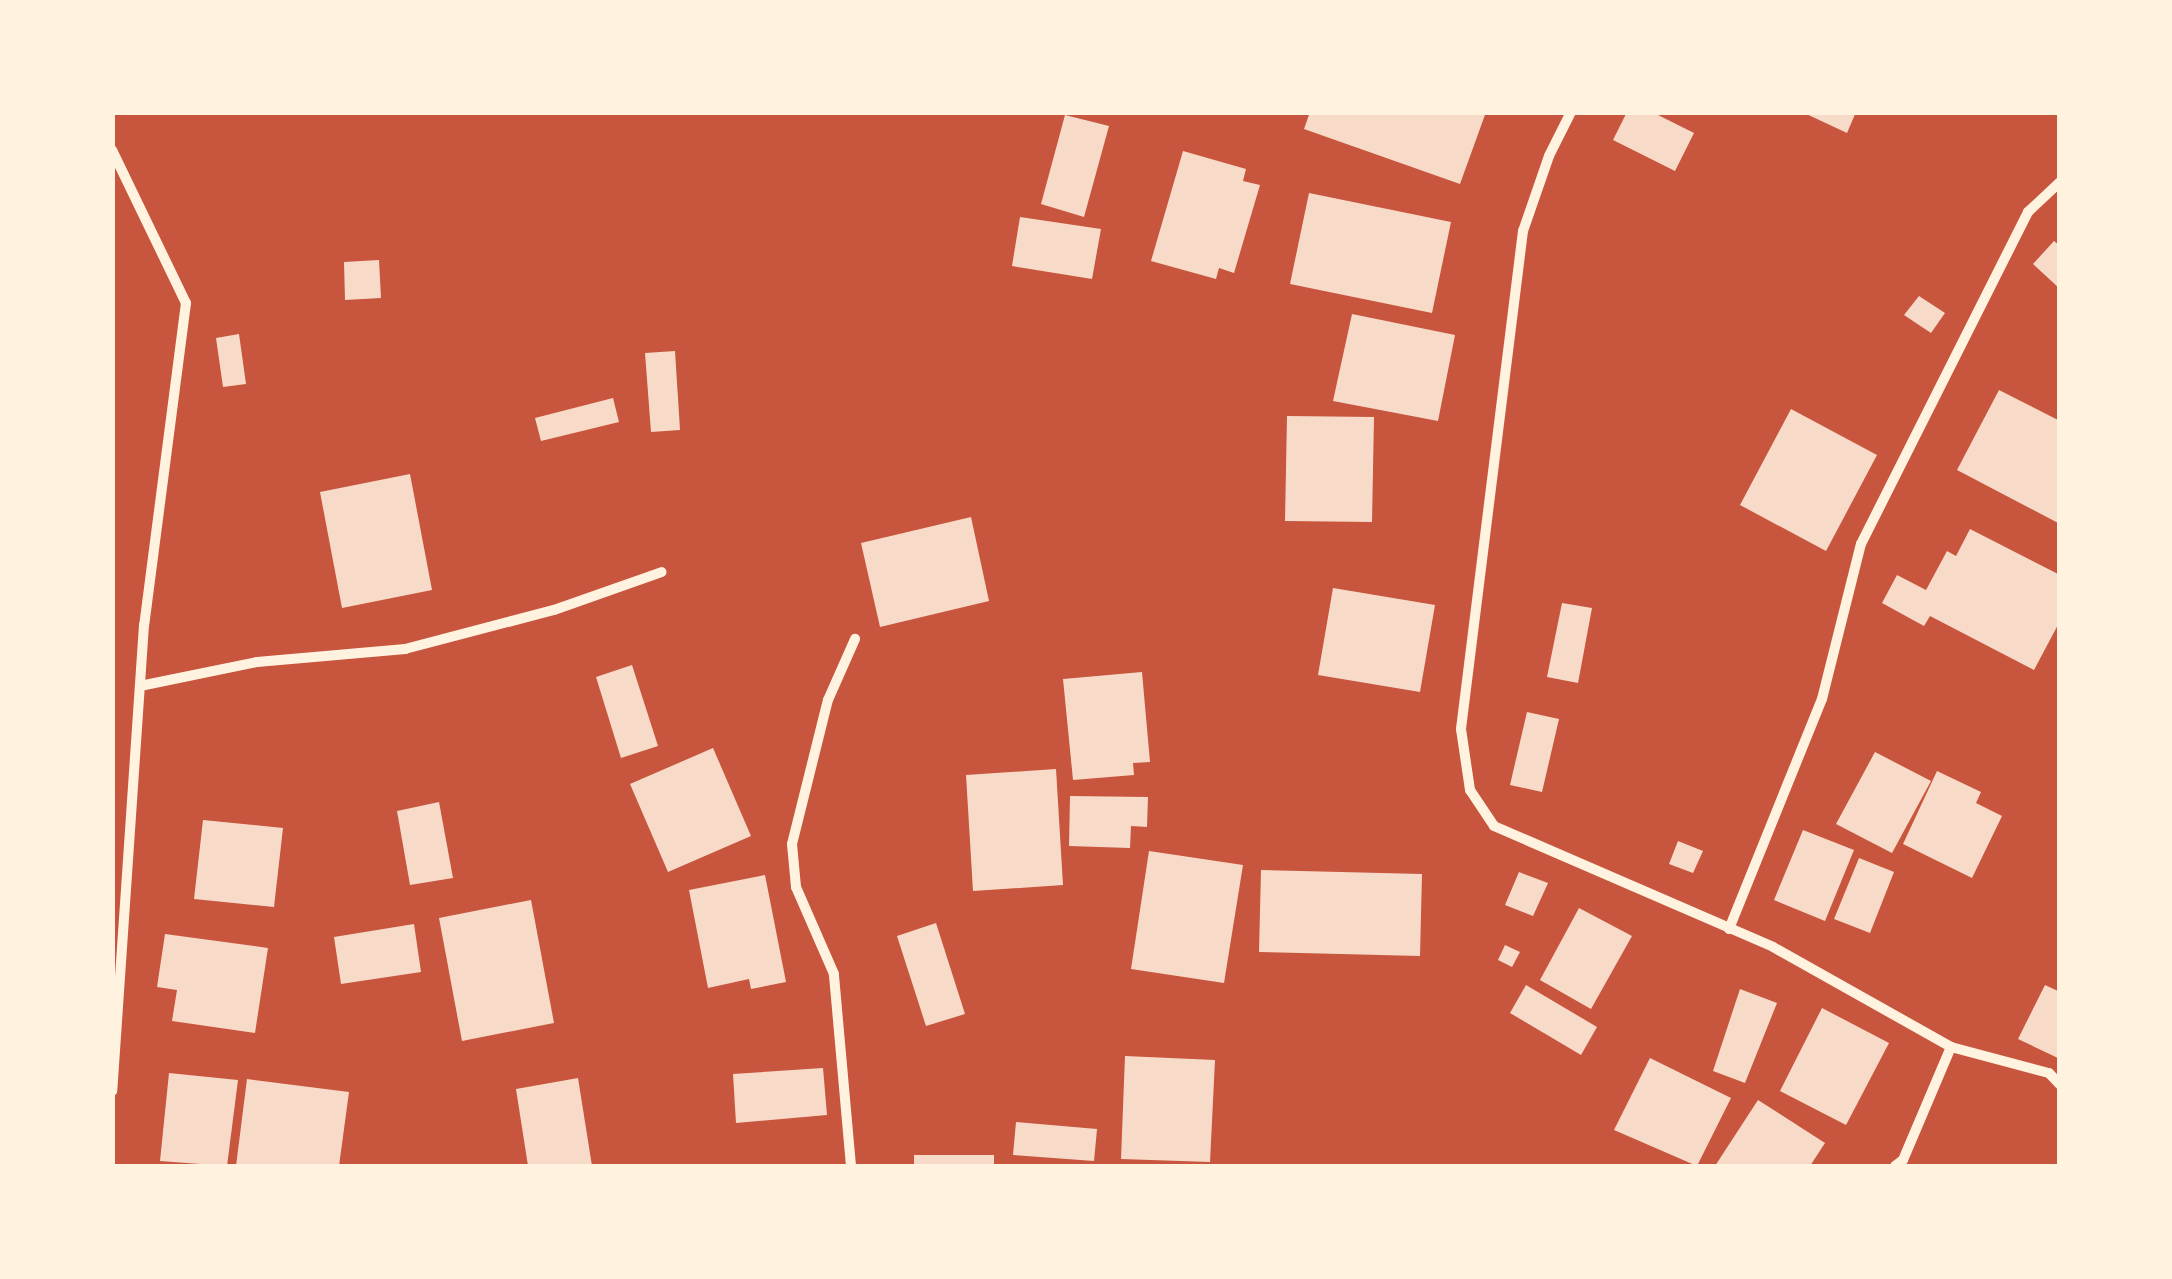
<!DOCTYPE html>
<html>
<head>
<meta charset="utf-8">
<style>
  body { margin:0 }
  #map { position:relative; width:2172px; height:1279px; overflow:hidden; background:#c8553d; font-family:"Titillium Web",sans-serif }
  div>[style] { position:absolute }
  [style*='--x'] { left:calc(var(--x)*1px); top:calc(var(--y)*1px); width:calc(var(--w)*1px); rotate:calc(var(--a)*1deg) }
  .building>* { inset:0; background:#f7dbc8 }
  .minor>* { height:10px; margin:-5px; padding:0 5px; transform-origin:5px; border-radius:5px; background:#fff3e0 }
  span { translate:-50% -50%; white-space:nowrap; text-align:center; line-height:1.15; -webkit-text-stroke:9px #fff3e0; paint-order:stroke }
  .frame { position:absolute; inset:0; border:115px solid #fff3e0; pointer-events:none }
</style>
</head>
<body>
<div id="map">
  <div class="building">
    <i style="clip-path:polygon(1310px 112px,1486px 112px,1460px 184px,1304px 129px)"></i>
    <i style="clip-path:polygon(1627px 112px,1652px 112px,1694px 133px,1675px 171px,1613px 140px)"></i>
    <i style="clip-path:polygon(1802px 112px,1856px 112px,1847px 133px)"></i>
    <i style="clip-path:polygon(1065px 115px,1109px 126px,1084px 217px,1041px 204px)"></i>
    <i style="clip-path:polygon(1183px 151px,1246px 169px,1243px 181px,1260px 185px,1234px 273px,1219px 268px,1216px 279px,1151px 261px)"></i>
    <i style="clip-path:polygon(1309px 193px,1451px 222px,1432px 313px,1290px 284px)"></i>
    <i style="clip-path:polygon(1020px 217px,1101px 229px,1092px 279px,1012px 266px)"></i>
    <i style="clip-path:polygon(2054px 241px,2060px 246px,2060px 289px,2033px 264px)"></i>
    <i style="clip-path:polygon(379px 260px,381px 298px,345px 300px,344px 262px)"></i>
    <i style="clip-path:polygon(1919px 296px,1945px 313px,1931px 333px,1904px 315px)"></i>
    <i style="clip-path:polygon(1352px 314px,1455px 335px,1438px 421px,1333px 401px)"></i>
    <i style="clip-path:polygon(239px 334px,246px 384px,223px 387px,216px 338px)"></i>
    <i style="clip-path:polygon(675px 351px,680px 430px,651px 432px,645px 353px)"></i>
    <i style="clip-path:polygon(1999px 390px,2060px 421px,2060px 524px,1957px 470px)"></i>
    <i style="clip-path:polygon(613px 398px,619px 422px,541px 441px,535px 418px)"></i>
    <i style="clip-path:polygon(1791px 409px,1877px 455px,1826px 551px,1740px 505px)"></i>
    <i style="clip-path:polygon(1287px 416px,1374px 417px,1372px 522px,1285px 521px)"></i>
    <i style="clip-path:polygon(410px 474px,432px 590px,342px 608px,320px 492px)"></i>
    <i style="clip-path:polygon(971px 517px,989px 601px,880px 627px,861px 543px)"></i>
    <i style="clip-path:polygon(1970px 529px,2060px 575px,2060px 621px,2034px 670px,1930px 616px,1924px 626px,1882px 603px,1897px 575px,1926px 590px,1947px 551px,1956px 556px)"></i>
    <i style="clip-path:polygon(1333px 588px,1435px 605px,1420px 692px,1318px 675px)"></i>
    <i style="clip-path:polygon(1562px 603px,1592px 608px,1578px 683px,1547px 677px)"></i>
    <i style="clip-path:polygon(632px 665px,658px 746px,621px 758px,596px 677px)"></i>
    <i style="clip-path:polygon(1142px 672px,1150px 762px,1133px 763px,1134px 775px,1073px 780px,1063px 679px)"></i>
    <i style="clip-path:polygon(1527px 712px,1559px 719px,1542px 792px,1510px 785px)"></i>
    <i style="clip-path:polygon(713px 748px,751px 836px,668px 872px,630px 784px)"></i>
    <i style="clip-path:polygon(1875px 752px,1931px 781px,1892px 853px,1836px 824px)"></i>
    <i style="clip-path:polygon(1056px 769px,1063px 885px,973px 891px,966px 775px)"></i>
    <i style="clip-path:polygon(1937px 771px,1981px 792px,1976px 803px,2002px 816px,1972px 878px,1903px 844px)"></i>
    <i style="clip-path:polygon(1070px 796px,1148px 797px,1147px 827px,1131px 826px,1130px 848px,1069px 846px)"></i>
    <i style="clip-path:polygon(439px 802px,453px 878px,410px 885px,397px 811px)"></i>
    <i style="clip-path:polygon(203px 820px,283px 828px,274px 907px,194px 899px)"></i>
    <i style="clip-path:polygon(1803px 830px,1854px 850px,1825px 921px,1774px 900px)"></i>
    <i style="clip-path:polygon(1678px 841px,1703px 851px,1693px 873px,1669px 864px)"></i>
    <i style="clip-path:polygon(1149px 851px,1243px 865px,1224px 983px,1131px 969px)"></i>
    <i style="clip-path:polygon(1859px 858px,1894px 872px,1870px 933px,1834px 919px)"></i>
    <i style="clip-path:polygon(1261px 870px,1422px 874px,1420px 956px,1259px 952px)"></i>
    <i style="clip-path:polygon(1519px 872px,1548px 883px,1533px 916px,1505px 905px)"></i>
    <i style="clip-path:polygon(765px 875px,786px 982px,751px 989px,749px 979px,708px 988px,689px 890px)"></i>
    <i style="clip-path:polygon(531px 900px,554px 1023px,462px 1041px,439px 918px)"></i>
    <i style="clip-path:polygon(1579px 908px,1632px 936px,1591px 1009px,1540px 980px)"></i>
    <i style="clip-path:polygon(936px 923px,965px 1014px,926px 1026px,897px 936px)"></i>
    <i style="clip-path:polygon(414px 924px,421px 972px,341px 984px,334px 937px)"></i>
    <i style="clip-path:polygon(165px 934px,268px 948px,255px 1033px,172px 1021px,177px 990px,157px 987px)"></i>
    <i style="clip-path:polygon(1505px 945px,1520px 952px,1512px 967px,1498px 960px)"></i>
    <i style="clip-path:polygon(1526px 985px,1597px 1027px,1581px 1055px,1510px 1013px)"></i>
    <i style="clip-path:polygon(2045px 985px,2060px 992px,2060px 1059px,2018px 1039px)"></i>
    <i style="clip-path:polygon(1740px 989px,1777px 1003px,1745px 1083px,1713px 1071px)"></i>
    <i style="clip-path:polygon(1822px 1008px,1889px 1043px,1846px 1125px,1780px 1091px)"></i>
    <i style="clip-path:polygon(1125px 1056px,1215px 1060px,1210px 1162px,1121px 1159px)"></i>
    <i style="clip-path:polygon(1650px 1058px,1731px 1098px,1697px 1166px,1614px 1130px)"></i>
    <i style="clip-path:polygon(823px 1068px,827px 1115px,736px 1123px,733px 1074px)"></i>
    <i style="clip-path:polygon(169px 1073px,238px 1080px,227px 1166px,160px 1161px)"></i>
    <i style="clip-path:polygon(578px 1078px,592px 1166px,528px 1166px,516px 1089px)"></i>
    <i style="clip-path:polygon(247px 1079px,349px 1092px,339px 1166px,236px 1166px)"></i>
    <i style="clip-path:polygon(1758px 1100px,1825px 1143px,1810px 1166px,1715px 1166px)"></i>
    <i style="clip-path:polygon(1016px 1122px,1097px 1129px,1094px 1161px,1013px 1155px)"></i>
    <i style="clip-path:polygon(914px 1155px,994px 1155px,994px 1166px,914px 1166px)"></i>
  </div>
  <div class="minor">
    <i style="--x:1571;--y:112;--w:49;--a:116.6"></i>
    <i style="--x:1549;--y:156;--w:79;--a:109.1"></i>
    <i style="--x:1523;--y:231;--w:502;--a:97.1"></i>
    <i style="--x:1461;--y:729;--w:62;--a:81.6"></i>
    <i style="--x:1470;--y:790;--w:43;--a:56.3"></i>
    <i style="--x:1494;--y:826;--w:304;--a:23.4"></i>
    <i style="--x:1773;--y:947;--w:204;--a:29.3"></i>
    <i style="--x:1951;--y:1047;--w:101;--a:14.9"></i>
    <i style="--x:2049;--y:1073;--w:16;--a:47"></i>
    <i style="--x:112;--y:150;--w:170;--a:64.2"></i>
    <i style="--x:186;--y:303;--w:325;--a:97.4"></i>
    <i style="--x:144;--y:625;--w:467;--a:93.9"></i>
    <i style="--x:140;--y:686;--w:119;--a:-11.6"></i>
    <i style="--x:257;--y:662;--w:149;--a:-5"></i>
    <i style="--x:405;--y:649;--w:154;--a:-14.7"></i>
    <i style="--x:554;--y:610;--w:114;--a:-19.4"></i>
    <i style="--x:1729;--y:929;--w:248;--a:-68"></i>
    <i style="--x:1822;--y:699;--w:160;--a:-75.9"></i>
    <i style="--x:1861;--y:544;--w:372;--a:-63.3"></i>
    <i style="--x:2028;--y:212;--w:44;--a:-43.2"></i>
    <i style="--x:851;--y:1166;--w:193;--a:-95.1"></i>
    <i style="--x:834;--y:974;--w:95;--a:-113.6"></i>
    <i style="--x:796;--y:887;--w:43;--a:-95.3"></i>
    <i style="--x:792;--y:844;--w:148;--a:-76"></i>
    <i style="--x:828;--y:700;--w:67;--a:-66.1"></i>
    <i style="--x:1895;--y:1166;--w:10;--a:-37"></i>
    <i style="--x:1903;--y:1160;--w:123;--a:-67"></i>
  </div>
  <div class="frame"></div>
</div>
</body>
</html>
